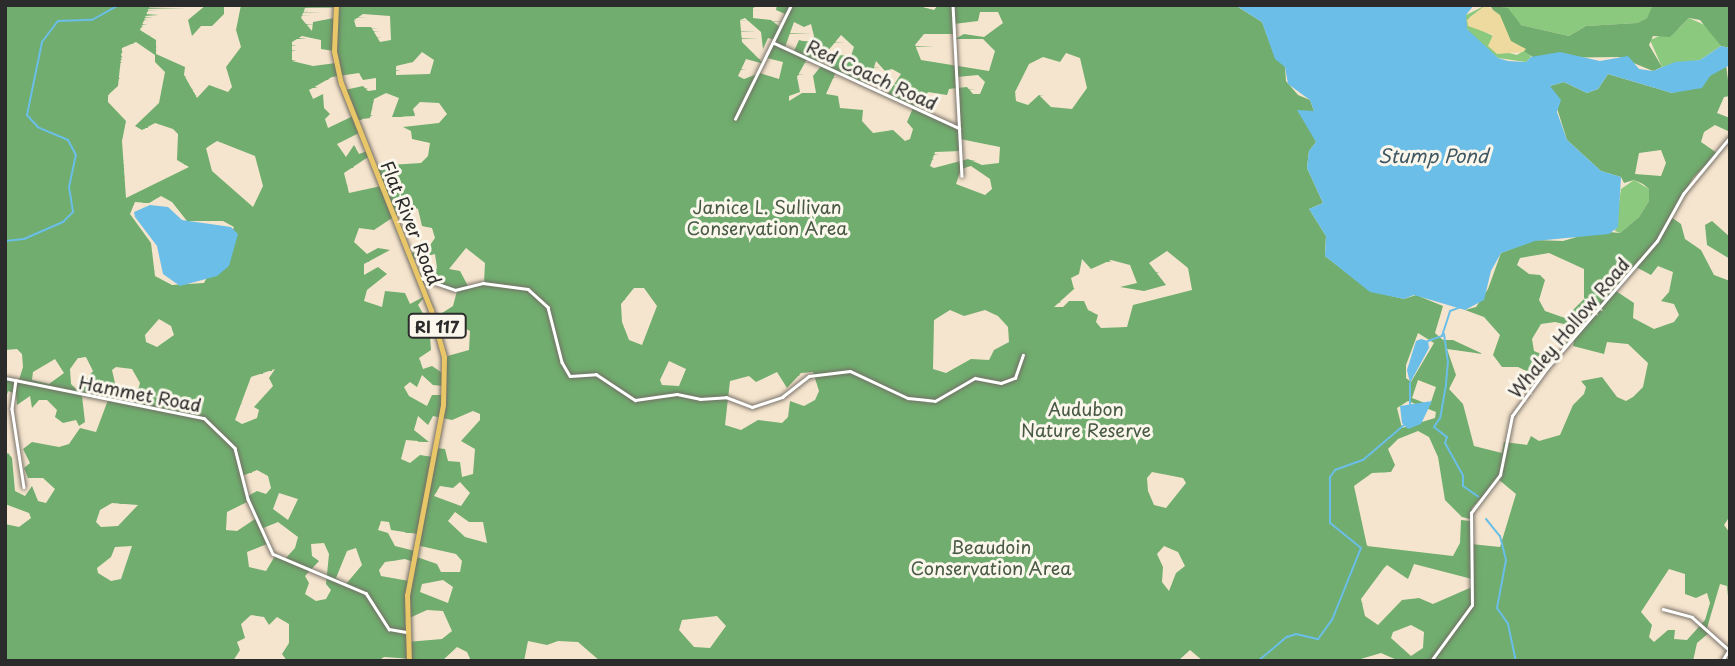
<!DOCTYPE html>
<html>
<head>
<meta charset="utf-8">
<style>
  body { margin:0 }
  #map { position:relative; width:1735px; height:666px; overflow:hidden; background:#f6e5ce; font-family:"Playpen Sans",sans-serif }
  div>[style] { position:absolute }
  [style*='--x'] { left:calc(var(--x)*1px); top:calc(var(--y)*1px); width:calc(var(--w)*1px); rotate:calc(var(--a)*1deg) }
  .green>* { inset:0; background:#8bc97f }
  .forest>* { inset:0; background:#70ad6e }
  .sand>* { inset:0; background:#eeda9e }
  .water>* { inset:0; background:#6bbee7 }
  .stream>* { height:2px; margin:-1px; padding:0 1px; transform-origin:1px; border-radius:1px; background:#6bbee7 }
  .roads { filter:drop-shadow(0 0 2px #726c64) drop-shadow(0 0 2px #726c64) }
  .minor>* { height:2.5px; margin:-1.25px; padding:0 1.25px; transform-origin:1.25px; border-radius:1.25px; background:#fff }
  .primary>* { height:5px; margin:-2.5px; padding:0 2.5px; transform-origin:2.5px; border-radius:2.5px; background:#e9c769 }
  span { translate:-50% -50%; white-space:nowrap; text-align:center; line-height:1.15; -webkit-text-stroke:6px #fbf7ec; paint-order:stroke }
  .shield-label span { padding:2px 5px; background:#fbf7ec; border:2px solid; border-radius:5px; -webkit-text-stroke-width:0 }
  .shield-label { font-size:16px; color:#2b2b2b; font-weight:700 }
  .street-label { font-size:18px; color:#2b2b2b }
  .park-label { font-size:18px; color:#485a44 }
  .water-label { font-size:19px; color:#3e5763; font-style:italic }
  .frame { position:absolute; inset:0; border:7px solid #2b2b2b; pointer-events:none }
</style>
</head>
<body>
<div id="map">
  <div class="green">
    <i style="clip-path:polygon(1486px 5px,1469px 18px,1473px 26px,1493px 36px,1505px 52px,1517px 55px,1526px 49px,1531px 57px,1526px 62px,1498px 58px,1471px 36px,1464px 23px,1466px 15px)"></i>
    <i style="clip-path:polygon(1501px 5px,1653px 5px,1654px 7px,1647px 18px,1637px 23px,1586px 26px,1569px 36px,1521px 25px)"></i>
    <i style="clip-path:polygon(1689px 18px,1709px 27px,1721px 46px,1700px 60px,1662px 67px,1650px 40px,1679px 28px)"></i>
    <i style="clip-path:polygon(1634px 180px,1649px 189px,1649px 201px,1639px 217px,1620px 233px,1615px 231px,1621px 189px)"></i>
  </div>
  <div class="forest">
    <i style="clip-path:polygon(evenodd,5px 5px,150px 5px,140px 30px,156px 40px,156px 54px,185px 67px,184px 75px,197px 98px,209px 85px,228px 92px,232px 87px,226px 67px,241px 47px,236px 30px,241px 5px,311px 5px,305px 8px,301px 18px,312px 31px,313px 22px,334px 18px,336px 5px,759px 5px,753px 8px,753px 18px,771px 20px,780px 27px,785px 14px,776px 10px,777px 5px,915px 5px,934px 10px,938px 5px,1235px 5px,1262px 22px,1273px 52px,1285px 67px,1286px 81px,1298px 95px,1310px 100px,1314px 111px,1307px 123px,1316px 142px,1309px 151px,1307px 168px,1323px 203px,1309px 209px,1326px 236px,1325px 256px,1370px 291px,1404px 299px,1416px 295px,1443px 306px,1435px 333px,1443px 340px,1453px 340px,1483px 354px,1447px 349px,1456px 375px,1449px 389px,1463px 404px,1474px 446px,1502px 453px,1504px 442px,1527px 445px,1531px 436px,1539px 441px,1560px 435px,1573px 405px,1584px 394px,1586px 387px,1581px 381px,1602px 377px,1617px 397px,1626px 401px,1633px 397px,1643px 387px,1648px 363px,1628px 344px,1607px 342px,1604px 354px,1573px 346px,1577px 327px,1555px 322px,1541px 324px,1532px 339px,1534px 351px,1553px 359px,1539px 377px,1518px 367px,1502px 367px,1493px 355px,1500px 335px,1484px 317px,1465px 310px,1476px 307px,1488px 289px,1501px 253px,1535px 240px,1563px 241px,1597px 231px,1620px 233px,1639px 217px,1649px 201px,1649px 189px,1643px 184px,1634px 180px,1624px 183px,1621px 177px,1601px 171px,1567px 140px,1550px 86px,1564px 82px,1587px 93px,1598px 89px,1608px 74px,1672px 93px,1696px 86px,1726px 64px,1730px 96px,1724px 97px,1717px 113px,1730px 118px,1730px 132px,1715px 125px,1704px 132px,1701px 142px,1717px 153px,1693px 178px,1671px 217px,1681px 224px,1685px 239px,1701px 250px,1714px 275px,1730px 281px,1730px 516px,1724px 525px,1730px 533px,1730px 618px,1727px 586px,1720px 584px,1707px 628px,1710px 632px,1697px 643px,1693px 661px,1399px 661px,1381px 653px,1354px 661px,1203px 661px,1190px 650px,1178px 661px,600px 661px,578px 642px,558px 641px,547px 645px,528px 641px,524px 661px,471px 661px,467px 652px,457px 647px,442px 661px,384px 657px,378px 661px,287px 661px,282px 654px,289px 643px,289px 624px,277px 617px,269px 625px,264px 617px,251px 615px,241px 624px,245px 638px,237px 642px,240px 650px,233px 661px,5px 661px,5px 524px,19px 527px,31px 518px,29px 513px,5px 504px,5px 456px,8px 453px,12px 458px,15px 491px,25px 496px,32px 486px,38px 501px,46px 503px,55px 489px,43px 478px,28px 478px,24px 468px,30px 463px,23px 449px,32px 442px,59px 447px,69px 444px,80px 428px,96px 432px,108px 400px,82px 396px,85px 422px,79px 426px,76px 420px,63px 423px,55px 417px,57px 410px,47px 400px,39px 400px,32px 408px,30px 396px,17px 405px,16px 394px,8px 391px,5px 402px,5px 377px,19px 380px,23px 367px,22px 354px,17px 349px,5px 350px,5px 5px,980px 12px,998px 12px,1003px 23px,984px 37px,964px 34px,955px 39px,983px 39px,995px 51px,989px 71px,921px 60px,915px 45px,924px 34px,955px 34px,954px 24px,978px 21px,980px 12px,5px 5px,363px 14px,390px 16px,391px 40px,380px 42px,371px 27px,356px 27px,354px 20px,363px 14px,5px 5px,745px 18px,761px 32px,763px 49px,768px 38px,775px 40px,767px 58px,783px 62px,779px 79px,760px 73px,744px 79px,738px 76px,746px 59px,764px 64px,742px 42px,740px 20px,745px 18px,5px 5px,794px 22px,804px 27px,811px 24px,814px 36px,810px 43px,799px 40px,794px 51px,785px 47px,794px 22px,5px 5px,841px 35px,854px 47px,851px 56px,838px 55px,829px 68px,822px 65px,813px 76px,816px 93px,802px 93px,789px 101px,789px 96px,800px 92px,797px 77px,807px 59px,818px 63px,841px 35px,5px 5px,302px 36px,321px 40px,321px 49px,334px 51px,336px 63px,313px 66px,292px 61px,292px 42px,302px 36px,5px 5px,136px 42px,155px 55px,155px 62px,165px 72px,159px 103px,135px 126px,142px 130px,155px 123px,173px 129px,178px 134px,177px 160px,189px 167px,126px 198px,122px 141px,126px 121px,108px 102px,108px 95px,118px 86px,122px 48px,136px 42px,5px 5px,422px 52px,434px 60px,430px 74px,396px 75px,396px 66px,413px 62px,422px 52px,5px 5px,1066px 53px,1080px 58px,1087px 88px,1072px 109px,1051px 107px,1039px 95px,1028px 105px,1016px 101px,1015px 92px,1029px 64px,1043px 57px,1060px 62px,1066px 53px,5px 5px,876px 61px,885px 71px,892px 69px,901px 74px,887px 95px,913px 108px,907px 122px,913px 129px,910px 139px,905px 141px,893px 130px,873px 133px,862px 121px,863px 110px,840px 108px,838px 96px,826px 94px,836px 72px,868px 86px,876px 61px,5px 5px,359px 73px,363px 80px,376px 78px,376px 90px,368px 91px,363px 86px,345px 90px,353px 116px,328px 128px,325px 119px,330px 114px,324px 108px,323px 94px,313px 99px,309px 90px,332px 77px,359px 73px,5px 5px,978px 75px,985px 82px,980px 94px,973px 94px,967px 87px,957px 88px,958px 127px,918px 109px,928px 92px,947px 95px,949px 89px,957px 88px,957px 77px,978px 75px,5px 5px,386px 93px,399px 98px,392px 117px,415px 116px,413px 109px,420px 102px,439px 103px,447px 114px,439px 123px,403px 127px,411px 131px,412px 139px,430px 143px,428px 156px,421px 163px,374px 166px,381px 186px,349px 193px,344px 173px,368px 157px,367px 151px,359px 154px,354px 145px,346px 157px,337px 144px,359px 133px,355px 120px,370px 118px,374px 99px,386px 93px,5px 5px,960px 139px,1000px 147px,999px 163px,982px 165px,968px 159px,934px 168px,930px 166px,935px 152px,960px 151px,960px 139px,5px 5px,217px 141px,255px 156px,263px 186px,253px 207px,212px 171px,206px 148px,217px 141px,5px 5px,1661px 150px,1666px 163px,1661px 176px,1635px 174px,1639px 153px,1661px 150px,5px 5px,971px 166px,990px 179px,992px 189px,985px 195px,956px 184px,961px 169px,971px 166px,5px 5px,161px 196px,172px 202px,187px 221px,223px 221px,234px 227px,204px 283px,172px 285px,155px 276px,151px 243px,130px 214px,135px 202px,149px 203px,161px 196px,5px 5px,410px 206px,418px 209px,422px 226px,432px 228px,435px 238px,428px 248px,409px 254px,411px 260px,435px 254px,437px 268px,430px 279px,457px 291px,453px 306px,428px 322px,418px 305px,425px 296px,410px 304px,405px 293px,385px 291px,382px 307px,364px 301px,367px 290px,387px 274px,378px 267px,364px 275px,364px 264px,390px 250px,378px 248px,367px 254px,354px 242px,359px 228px,374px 230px,410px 206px,5px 5px,466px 248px,485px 263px,484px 282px,468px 286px,460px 271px,449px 269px,466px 248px,5px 5px,1167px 251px,1188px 268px,1192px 290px,1133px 305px,1127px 327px,1101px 328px,1096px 322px,1098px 315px,1088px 310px,1084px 301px,1069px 301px,1063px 307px,1054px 307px,1074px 289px,1071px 278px,1079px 274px,1082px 259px,1091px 269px,1111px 260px,1130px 265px,1137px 283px,1120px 287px,1144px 291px,1166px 285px,1149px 263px,1167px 251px,5px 5px,1549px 253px,1584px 269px,1584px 299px,1565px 318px,1545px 311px,1539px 300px,1545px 280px,1540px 275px,1529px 274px,1517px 265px,1520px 258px,1549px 253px,5px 5px,1658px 266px,1673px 272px,1669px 292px,1661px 301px,1674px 304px,1679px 315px,1674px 322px,1654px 329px,1633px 318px,1634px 303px,1616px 291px,1636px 267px,1651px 275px,1658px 266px,5px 5px,634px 288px,644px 288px,657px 306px,642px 345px,629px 340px,622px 322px,621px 304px,634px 288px,5px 5px,950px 310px,964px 316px,985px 310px,998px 316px,1008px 327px,1009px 342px,994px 350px,989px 360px,971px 359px,946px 373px,933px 369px,934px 320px,950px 310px,5px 5px,159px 319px,171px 326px,174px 335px,157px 347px,146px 342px,145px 335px,159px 319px,5px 5px,458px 325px,470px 331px,469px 350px,444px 357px,444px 374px,432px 366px,423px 369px,419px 358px,431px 350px,430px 336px,458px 325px,5px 5px,1418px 333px,1434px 343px,1411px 382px,1406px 378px,1406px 365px,1418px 333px,5px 5px,86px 357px,93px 371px,78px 391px,71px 384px,70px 369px,78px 358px,86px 357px,5px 5px,55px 359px,64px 373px,49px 384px,32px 380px,33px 372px,55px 359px,5px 5px,669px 361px,686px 369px,679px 386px,662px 385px,660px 380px,669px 361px,5px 5px,116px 367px,132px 369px,140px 383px,134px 405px,109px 399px,115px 383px,112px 370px,116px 367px,5px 5px,275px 369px,269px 378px,273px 386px,254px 407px,259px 410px,257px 418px,242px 424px,235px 420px,251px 377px,275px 369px,5px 5px,777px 372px,787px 388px,801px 373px,813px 372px,819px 391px,815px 400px,804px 406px,790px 401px,788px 417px,782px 423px,758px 420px,741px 430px,725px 425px,730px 381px,749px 376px,756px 382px,777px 372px,5px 5px,422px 375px,433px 385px,444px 386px,444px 395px,432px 395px,427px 406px,409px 396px,404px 387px,410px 382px,417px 387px,422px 375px,5px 5px,1418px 380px,1436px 387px,1430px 405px,1412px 398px,1418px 380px,5px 5px,1408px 401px,1436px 412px,1435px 418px,1402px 428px,1397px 408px,1408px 401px,5px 5px,473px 411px,480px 414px,480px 420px,461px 441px,475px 449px,473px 474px,462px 477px,460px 462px,448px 461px,445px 449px,436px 448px,433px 457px,420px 455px,410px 463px,401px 459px,406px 440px,429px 442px,414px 430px,418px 416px,428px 425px,433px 416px,452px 420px,473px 411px,5px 5px,1418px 431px,1429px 437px,1438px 457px,1445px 500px,1462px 517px,1470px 519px,1472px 508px,1498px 479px,1516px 494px,1500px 547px,1471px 544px,1470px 521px,1461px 520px,1460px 543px,1453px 556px,1367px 546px,1354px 486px,1372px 473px,1391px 472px,1395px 465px,1388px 449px,1398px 439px,1418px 431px,5px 5px,257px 470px,268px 476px,271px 488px,266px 494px,257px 491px,248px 496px,242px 476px,257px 470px,5px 5px,1152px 472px,1183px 478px,1186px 483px,1166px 508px,1154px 505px,1148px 491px,1147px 478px,1152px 472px,5px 5px,460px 482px,470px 493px,461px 506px,434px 496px,440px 486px,453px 488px,460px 482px,5px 5px,279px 493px,298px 499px,288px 520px,273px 509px,279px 493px,5px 5px,249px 501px,255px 519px,237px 531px,226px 530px,227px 512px,249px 501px,5px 5px,112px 503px,138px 505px,118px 526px,101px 527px,96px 522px,100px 510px,112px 503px,5px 5px,455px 512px,469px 522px,483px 522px,487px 543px,465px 537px,448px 521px,455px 512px,5px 5px,381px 521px,389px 522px,391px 530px,418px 534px,416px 545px,456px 554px,462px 561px,460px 572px,441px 572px,437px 564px,414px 556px,415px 551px,395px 546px,388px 533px,378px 530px,381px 521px,5px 5px,278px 522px,298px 537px,295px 548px,284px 560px,275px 556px,266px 571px,249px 567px,247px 552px,267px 544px,261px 529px,278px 522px,5px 5px,324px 543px,329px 554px,326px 584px,331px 590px,326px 599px,316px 601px,305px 594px,309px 583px,305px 576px,319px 561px,312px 556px,311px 544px,324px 543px,5px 5px,132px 546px,121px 579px,111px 581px,98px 573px,97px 568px,111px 557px,115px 547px,132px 546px,5px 5px,1164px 546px,1178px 552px,1185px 566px,1176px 573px,1169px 591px,1162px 582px,1163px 567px,1157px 554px,1164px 546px,5px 5px,356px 548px,362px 565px,346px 584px,336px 578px,347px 551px,356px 548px,5px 5px,405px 559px,413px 562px,409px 581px,381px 576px,379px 570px,385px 562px,405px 559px,5px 5px,1414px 564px,1472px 579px,1472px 587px,1433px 604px,1419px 598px,1402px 600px,1378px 625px,1365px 616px,1361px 599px,1384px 568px,1387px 565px,1408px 579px,1414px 564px,5px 5px,1669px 569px,1685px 574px,1685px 594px,1696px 598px,1707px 593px,1710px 603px,1705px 620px,1687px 640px,1674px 639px,1675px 630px,1668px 630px,1654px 642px,1649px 637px,1652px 625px,1641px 612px,1669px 569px,5px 5px,443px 580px,453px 587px,448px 603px,420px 592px,422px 584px,443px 580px,5px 5px,427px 610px,443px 611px,452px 631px,442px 639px,407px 642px,405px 620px,427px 610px,5px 5px,717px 616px,726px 626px,710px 648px,694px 647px,679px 630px,682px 620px,717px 616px,5px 5px,1411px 625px,1424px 632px,1423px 648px,1411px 656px,1391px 638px,1393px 632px,1411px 625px)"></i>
    <i style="clip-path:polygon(206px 5px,224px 5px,224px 14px,212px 26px,201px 26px,192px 36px,188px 20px)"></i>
    <i style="clip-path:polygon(1490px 5px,1508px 8px,1521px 25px,1569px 36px,1586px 26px,1637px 23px,1647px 18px,1653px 5px,1730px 5px,1730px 48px,1721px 46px,1700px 20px,1689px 18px,1670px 37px,1653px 36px,1649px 45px,1662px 67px,1653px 71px,1619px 57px,1534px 58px,1511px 42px)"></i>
    <i style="clip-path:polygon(1712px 221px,1730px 237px,1730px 259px,1707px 245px,1705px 225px)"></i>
  </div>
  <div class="sand">
    <i style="clip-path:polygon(1486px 5px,1500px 15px,1511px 41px,1526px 49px,1523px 52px,1497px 54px,1488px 46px,1493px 35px,1468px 26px,1467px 20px)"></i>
  </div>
  <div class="water">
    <i style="clip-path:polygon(1235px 5px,1474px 5px,1466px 15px,1467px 29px,1498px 58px,1508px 61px,1526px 62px,1531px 57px,1560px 52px,1600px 61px,1628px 56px,1639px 69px,1653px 71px,1675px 62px,1700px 60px,1721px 46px,1730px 48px,1730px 65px,1710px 76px,1702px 88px,1672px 93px,1608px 74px,1598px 89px,1587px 93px,1564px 82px,1550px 86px,1561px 100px,1557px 112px,1567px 140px,1601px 171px,1621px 177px,1618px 227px,1609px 234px,1535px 241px,1501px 253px,1491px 271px,1484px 300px,1465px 310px,1414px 295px,1404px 299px,1370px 292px,1325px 256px,1326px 236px,1309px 209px,1323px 203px,1307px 168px,1309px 151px,1316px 142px,1297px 110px,1314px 111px,1310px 100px,1288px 84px,1285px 67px,1275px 59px,1262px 22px)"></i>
    <i style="clip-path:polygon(150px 205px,168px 207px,182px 220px,231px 227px,238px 234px,229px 266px,217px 276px,180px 286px,163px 274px,157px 246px,135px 217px,134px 212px)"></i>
    <i style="clip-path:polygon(1421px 339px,1428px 341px,1429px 348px,1410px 383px,1407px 370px,1416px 341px)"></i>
    <i style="clip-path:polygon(1432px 401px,1421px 424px,1408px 429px,1402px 423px,1400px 406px)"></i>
  </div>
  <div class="stream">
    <i style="--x:5;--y:241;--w:19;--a:-6"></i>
    <i style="--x:24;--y:239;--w:43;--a:-23.6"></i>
    <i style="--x:63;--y:222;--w:14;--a:-45"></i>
    <i style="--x:73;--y:212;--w:25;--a:-99"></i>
    <i style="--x:69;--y:187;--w:33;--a:-78"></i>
    <i style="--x:76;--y:155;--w:17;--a:-118"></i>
    <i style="--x:68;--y:140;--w:33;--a:-157"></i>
    <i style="--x:38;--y:127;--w:16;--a:-133"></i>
    <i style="--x:27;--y:115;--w:75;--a:-78.4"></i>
    <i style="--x:42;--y:42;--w:26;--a:-53"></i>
    <i style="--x:58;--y:21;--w:34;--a:-2"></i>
    <i style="--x:92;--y:20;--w:31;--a:-29"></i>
    <i style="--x:1444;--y:334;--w:27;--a:82"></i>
    <i style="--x:1448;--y:361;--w:24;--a:95"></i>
    <i style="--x:1446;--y:385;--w:34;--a:100"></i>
    <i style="--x:1440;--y:418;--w:11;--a:124"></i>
    <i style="--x:1434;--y:427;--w:16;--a:38"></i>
    <i style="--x:1447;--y:437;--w:6;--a:108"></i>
    <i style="--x:1445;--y:443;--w:38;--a:61"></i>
    <i style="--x:1463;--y:476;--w:10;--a:90"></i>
    <i style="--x:1463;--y:486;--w:19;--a:35"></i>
    <i style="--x:1428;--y:341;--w:15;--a:-20"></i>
    <i style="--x:1442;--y:336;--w:26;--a:-72"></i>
    <i style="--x:1450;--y:311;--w:12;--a:-20"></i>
    <i style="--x:1410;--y:383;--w:22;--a:90"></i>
    <i style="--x:1486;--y:519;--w:22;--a:51"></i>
    <i style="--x:1500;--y:536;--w:25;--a:76"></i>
    <i style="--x:1506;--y:560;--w:49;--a:100.6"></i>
    <i style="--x:1497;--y:608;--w:19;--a:55"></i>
    <i style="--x:1508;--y:624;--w:38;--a:78"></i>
    <i style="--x:1258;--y:661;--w:38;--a:-40"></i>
    <i style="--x:1287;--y:637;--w:9;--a:-18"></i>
    <i style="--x:1296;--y:634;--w:23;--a:13"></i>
    <i style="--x:1318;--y:639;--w:24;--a:-54"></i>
    <i style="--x:1332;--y:620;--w:78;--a:-68.1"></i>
    <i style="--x:1361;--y:548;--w:40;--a:-141"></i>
    <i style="--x:1330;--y:523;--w:46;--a:-90"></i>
    <i style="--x:1330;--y:477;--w:9;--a:-54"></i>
    <i style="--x:1335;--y:470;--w:30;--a:-20"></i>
    <i style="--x:1363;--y:460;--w:54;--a:-40.5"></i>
  </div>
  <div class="roads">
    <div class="minor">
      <i style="--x:953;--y:5;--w:171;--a:87"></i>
      <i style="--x:774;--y:43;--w:204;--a:24.7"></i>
      <i style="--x:735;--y:119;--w:127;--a:-63.8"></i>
      <i style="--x:418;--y:277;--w:39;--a:19"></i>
      <i style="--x:455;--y:290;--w:29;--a:-14"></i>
      <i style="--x:483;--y:283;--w:45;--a:7.6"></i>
      <i style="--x:528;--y:289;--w:27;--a:42"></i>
      <i style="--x:548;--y:307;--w:57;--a:75.7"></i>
      <i style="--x:562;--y:362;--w:16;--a:60"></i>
      <i style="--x:570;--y:376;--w:26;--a:-4"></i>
      <i style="--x:596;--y:374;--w:47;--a:33.7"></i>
      <i style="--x:635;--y:400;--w:42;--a:-8.1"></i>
      <i style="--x:677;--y:394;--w:24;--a:12"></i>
      <i style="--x:700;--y:399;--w:26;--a:-4"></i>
      <i style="--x:726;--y:397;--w:28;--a:21"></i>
      <i style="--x:752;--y:407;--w:32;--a:-18"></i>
      <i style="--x:782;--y:397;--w:34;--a:-38"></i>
      <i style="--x:809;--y:376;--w:41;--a:-7"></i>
      <i style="--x:850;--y:371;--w:64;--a:25"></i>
      <i style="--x:908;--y:398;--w:27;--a:6"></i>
      <i style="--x:935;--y:401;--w:46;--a:-29.9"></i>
      <i style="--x:975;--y:378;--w:26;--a:11"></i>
      <i style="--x:1001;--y:383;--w:15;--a:-20"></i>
      <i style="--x:1015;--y:378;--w:24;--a:-71"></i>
      <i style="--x:5;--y:378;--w:203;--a:11.4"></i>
      <i style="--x:204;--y:418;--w:43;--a:44.1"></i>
      <i style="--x:235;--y:448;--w:53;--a:75.7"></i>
      <i style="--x:248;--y:499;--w:60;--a:65.6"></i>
      <i style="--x:273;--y:554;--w:101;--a:22.8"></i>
      <i style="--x:366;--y:593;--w:43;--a:57.4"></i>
      <i style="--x:389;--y:629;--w:17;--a:10"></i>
      <i style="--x:16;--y:380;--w:29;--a:98"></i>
      <i style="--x:12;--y:409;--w:79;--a:81.3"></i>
      <i style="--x:1663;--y:609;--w:30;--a:15"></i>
      <i style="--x:1692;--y:617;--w:48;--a:41.6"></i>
      <i style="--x:1431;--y:661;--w:69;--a:-53.8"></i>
      <i style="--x:1472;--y:605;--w:92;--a:-90.6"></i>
      <i style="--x:1471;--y:513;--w:48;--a:-52.7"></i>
      <i style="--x:1500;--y:475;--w:60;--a:-78.5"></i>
      <i style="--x:1512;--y:416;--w:59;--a:-53.9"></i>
      <i style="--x:1547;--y:368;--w:168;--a:-49.1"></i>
      <i style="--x:1657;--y:241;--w:54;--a:-61"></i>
      <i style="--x:1683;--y:194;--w:74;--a:-50.5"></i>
      <i style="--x:1722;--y:661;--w:15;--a:-58"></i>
    </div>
    <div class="primary">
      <i style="--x:336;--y:5;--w:46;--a:92.5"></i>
      <i style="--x:334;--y:51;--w:33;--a:78"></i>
      <i style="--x:341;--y:83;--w:244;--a:68.4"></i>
      <i style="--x:431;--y:310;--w:49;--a:74.5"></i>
      <i style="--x:444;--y:357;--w:48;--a:91.2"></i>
      <i style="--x:443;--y:405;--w:193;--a:100.7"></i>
      <i style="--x:407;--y:595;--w:66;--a:88.3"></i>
    </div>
  </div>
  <div class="shield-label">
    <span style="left:437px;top:326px">RI 117</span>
  </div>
  <div class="street-label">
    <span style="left:872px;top:75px;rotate:25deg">Red Coach Road</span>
    <span style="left:411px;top:223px;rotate:68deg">Flat River Road</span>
    <span style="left:1569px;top:328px;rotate:-50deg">Whaley Hollow Road</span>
    <span style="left:140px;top:394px;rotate:11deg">Hammet Road</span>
  </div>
  <div class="park-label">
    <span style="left:767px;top:218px">Janice L. Sullivan<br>Conservation Area</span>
    <span style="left:1086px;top:420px">Audubon<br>Nature Reserve</span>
    <span style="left:991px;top:558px">Beaudoin<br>Conservation Area</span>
  </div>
  <div class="water-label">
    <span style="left:1433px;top:156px">Stump Pond</span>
  </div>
  <div class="frame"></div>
</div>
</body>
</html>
